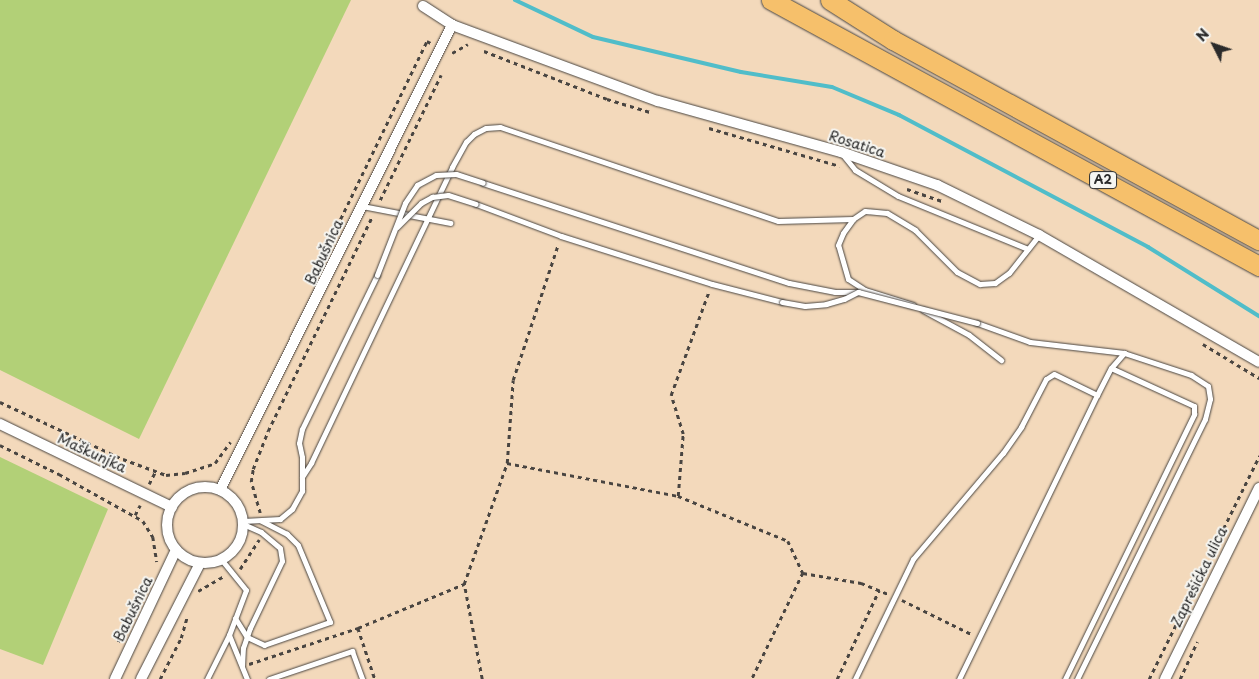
<!DOCTYPE html>
<html>
<head>
<meta charset="utf-8">
<style>
  body { margin:0 }
  #map { position:relative; width:1259px; height:679px; overflow:hidden; background:#f3d9bb; font-family:"Playpen Sans",sans-serif }
  div>[style] { position:absolute }
  [style*='--x'] { left:calc(var(--x)*1px); top:calc(var(--y)*1px); width:calc(var(--w)*1px); rotate:calc(var(--a)*1deg) }
  .green>* { inset:0; background:#b2d077 }
  .stream>* { height:4px; margin:-2px; padding:0 2px; transform-origin:2px; border-radius:2px; background:#50bdc9 }
  .path>* { height:2.5px; margin-top:-1.25px; transform-origin:0; background:repeating-linear-gradient(90deg,#494541 0 4px,transparent 0 8px) }
  .roads { filter:drop-shadow(0 0 1px #494541) drop-shadow(0 0 1px #494541) }
  .lane>* { height:5px; margin:-2.5px; padding:0 2.5px; transform-origin:2.5px; border-radius:2.5px; background:#fff }
  .street>* { height:10px; margin:-5px; padding:0 5px; transform-origin:5px; border-radius:5px; background:#fff }
  .street>.ring { margin:-5px; padding:0; box-sizing:content-box; background:none; border:10px solid #fff; border-radius:50% }
  .highway>* { height:19px; margin:-9.5px; padding:0 9.5px; transform-origin:9.5px; border-radius:9.5px; background:#f6c06b }
  .bridges { filter:drop-shadow(0 0 1px #494541) drop-shadow(0 0 1px #494541) }
  .lane-bridge>* { height:5px; margin:-2.5px; padding:0 2.5px; transform-origin:2.5px; border-radius:2.5px; background:#fff }
  span { translate:-50% -50%; white-space:nowrap; text-align:center; line-height:1.15; -webkit-text-stroke:4px #f6f6f2; paint-order:stroke }
  .shield-label span { padding:1px 4px; background:#f6f6f2; border:1px solid; border-radius:4px; -webkit-text-stroke-width:0 }
  .shield-label { font-size:12px; color:#2b2b2b; font-weight:700 }
  .street-label { font-size:14px; color:#2b2b2b }
  .north { position:absolute; left:1189px; top:20px; width:50px; height:50px; -webkit-text-stroke:4px #f6f6f2; paint-order:stroke; rotate:311deg; font-size:14px; font-weight:700; line-height:20px; text-align:center; color:#2b2b2b }
  .north::after { content:''; display:block; margin:auto; width:18px; height:22px; background:#2b2b2b; clip-path:polygon(50% 0,100% 100%,50% 72%,0 100%) }
</style>
</head>
<body>
<div id="map">
  <div class="green">
    <i style="clip-path:polygon(0 0,351px 0,139px 439px,0 370px)"></i>
    <i style="clip-path:polygon(0 457px,108px 509px,43px 665px,0 649px)"></i>
  </div>
  <div class="stream">
    <i style="--x:515;--y:0;--w:86;--a:25.4"></i>
    <i style="--x:593;--y:37;--w:152;--a:13.3"></i>
    <i style="--x:741;--y:72;--w:92;--a:9.4"></i>
    <i style="--x:832;--y:87;--w:73;--a:22.7"></i>
    <i style="--x:899;--y:115;--w:282;--a:27.9"></i>
    <i style="--x:1148;--y:247;--w:131;--a:31.9"></i>
  </div>
  <div class="path">
    <i style="--x:484;--y:51;--w:132;--a:21.3"></i>
    <i style="--x:607;--y:99;--w:45;--a:16.8"></i>
    <i style="--x:452;--y:53;--w:18;--a:-29"></i>
    <i style="--x:709;--y:128;--w:136;--a:16.2"></i>
    <i style="--x:907;--y:189;--w:37;--a:19"></i>
    <i style="--x:380;--y:200;--w:139;--a:-64"></i>
    <i style="--x:337;--y:226;--w:206;--a:-64.1"></i>
    <i style="--x:427;--y:41;--w:4;--a:27"></i>
    <i style="--x:311;--y:280;--w:22;--a:-66"></i>
    <i style="--x:1203;--y:344;--w:66;--a:31.3"></i>
    <i style="--x:0;--y:402;--w:136;--a:24.9"></i>
    <i style="--x:123;--y:459;--w:46;--a:20.4"></i>
    <i style="--x:166;--y:475;--w:19;--a:-6"></i>
    <i style="--x:185;--y:473;--w:32;--a:-18"></i>
    <i style="--x:215;--y:463;--w:26;--a:-54"></i>
    <i style="--x:0;--y:445;--w:66;--a:26.2"></i>
    <i style="--x:59;--y:474;--w:96;--a:29.2"></i>
    <i style="--x:143;--y:521;--w:19;--a:58"></i>
    <i style="--x:153;--y:537;--w:25;--a:81"></i>
    <i style="--x:507;--y:463;--w:83;--a:-85.9"></i>
    <i style="--x:513;--y:380;--w:142;--a:-71.6"></i>
    <i style="--x:149;--y:484;--w:13;--a:-63"></i>
    <i style="--x:678;--y:496;--w:62;--a:-85.4"></i>
    <i style="--x:683;--y:434;--w:41;--a:-107.1"></i>
    <i style="--x:671;--y:395;--w:111;--a:-69.9"></i>
    <i style="--x:260;--y:513;--w:32;--a:-106"></i>
    <i style="--x:251;--y:482;--w:13;--a:-81"></i>
    <i style="--x:253;--y:469;--w:41;--a:-68.5"></i>
    <i style="--x:268;--y:431;--w:238;--a:-64.1"></i>
    <i style="--x:135;--y:515;--w:11;--a:-63"></i>
    <i style="--x:240;--y:569;--w:35;--a:-57"></i>
    <i style="--x:803;--y:573;--w:59;--a:9.8"></i>
    <i style="--x:861;--y:583;--w:29;--a:22"></i>
    <i style="--x:198;--y:591;--w:30;--a:-30"></i>
    <i style="--x:902;--y:600;--w:77;--a:26.2"></i>
    <i style="--x:358;--y:628;--w:54;--a:71.6"></i>
    <i style="--x:118;--y:642;--w:34;--a:-64"></i>
    <i style="--x:249;--y:664;--w:115;--a:-18.3"></i>
    <i style="--x:358;--y:628;--w:115;--a:-22.5"></i>
    <i style="--x:160;--y:679;--w:46;--a:-62.9"></i>
    <i style="--x:181;--y:638;--w:22;--a:-74"></i>
    <i style="--x:482;--y:679;--w:97;--a:-100.7"></i>
    <i style="--x:464;--y:584;--w:128;--a:-70.4"></i>
    <i style="--x:507;--y:463;--w:174;--a:10.9"></i>
    <i style="--x:678;--y:496;--w:119;--a:22.2"></i>
    <i style="--x:788;--y:541;--w:35;--a:65"></i>
    <i style="--x:803;--y:573;--w:118;--a:115.7"></i>
    <i style="--x:837;--y:679;--w:98;--a:-64.7"></i>
    <i style="--x:1149;--y:679;--w:249;--a:-63.7"></i>
    <i style="--x:1180;--y:679;--w:41;--a:-65.3"></i>
  </div>
  <div class="roads">
    <div class="lane">
      <i style="--x:843;--y:155;--w:19;--a:51"></i>
      <i style="--x:855;--y:170;--w:50;--a:31.2"></i>
      <i style="--x:898;--y:196;--w:140;--a:22.2"></i>
      <i style="--x:483;--y:183;--w:322;--a:18.1"></i>
      <i style="--x:789;--y:283;--w:47;--a:11.1"></i>
      <i style="--x:835;--y:292;--w:23;--a:0"></i>
      <i style="--x:476;--y:204;--w:91;--a:20.6"></i>
      <i style="--x:561;--y:236;--w:158;--a:17.6"></i>
      <i style="--x:712;--y:284;--w:72;--a:14.4"></i>
      <i style="--x:362;--y:206;--w:90;--a:10.9"></i>
      <i style="--x:913;--y:305;--w:50;--a:-162.6"></i>
      <i style="--x:865;--y:290;--w:20;--a:-147"></i>
      <i style="--x:848;--y:279;--w:35;--a:-106"></i>
      <i style="--x:838;--y:245;--w:13;--a:-67"></i>
      <i style="--x:843;--y:233;--w:17;--a:-54"></i>
      <i style="--x:853;--y:219;--w:14;--a:-34"></i>
      <i style="--x:865;--y:211;--w:22;--a:5"></i>
      <i style="--x:887;--y:213;--w:33;--a:31"></i>
      <i style="--x:915;--y:230;--w:59;--a:45"></i>
      <i style="--x:957;--y:272;--w:26;--a:28"></i>
      <i style="--x:980;--y:284;--w:15;--a:-4"></i>
      <i style="--x:995;--y:283;--w:17;--a:-36"></i>
      <i style="--x:1009;--y:273;--w:48;--a:-51.7"></i>
      <i style="--x:923;--y:310;--w:52;--a:28.5"></i>
      <i style="--x:969;--y:335;--w:41;--a:38"></i>
      <i style="--x:977;--y:323;--w:56;--a:19.7"></i>
      <i style="--x:1030;--y:342;--w:95;--a:6.7"></i>
      <i style="--x:1124;--y:353;--w:71;--a:18.2"></i>
      <i style="--x:1191;--y:375;--w:20;--a:33"></i>
      <i style="--x:1208;--y:386;--w:13;--a:81"></i>
      <i style="--x:1210;--y:399;--w:21;--a:104"></i>
      <i style="--x:1205;--y:419;--w:290;--a:116.2"></i>
      <i style="--x:302;--y:477;--w:17;--a:-57"></i>
      <i style="--x:311;--y:463;--w:328;--a:-64.5"></i>
      <i style="--x:452;--y:167;--w:29;--a:-61"></i>
      <i style="--x:466;--y:142;--w:11;--a:-45"></i>
      <i style="--x:474;--y:134;--w:13;--a:-27"></i>
      <i style="--x:486;--y:128;--w:14;--a:-4"></i>
      <i style="--x:500;--y:127;--w:293;--a:18.7"></i>
      <i style="--x:778;--y:221;--w:75;--a:-1.5"></i>
      <i style="--x:243;--y:521;--w:37;--a:-3"></i>
      <i style="--x:280;--y:519;--w:16;--a:-40"></i>
      <i style="--x:292;--y:509;--w:21;--a:-61"></i>
      <i style="--x:302;--y:491;--w:34;--a:-90"></i>
      <i style="--x:302;--y:457;--w:14;--a:-102"></i>
      <i style="--x:299;--y:443;--w:14;--a:-78"></i>
      <i style="--x:302;--y:429;--w:171;--a:-64"></i>
      <i style="--x:235;--y:618;--w:22;--a:58"></i>
      <i style="--x:247;--y:637;--w:19;--a:25"></i>
      <i style="--x:264;--y:645;--w:70;--a:-19.2"></i>
      <i style="--x:330;--y:622;--w:83;--a:-112.6"></i>
      <i style="--x:298;--y:545;--w:16;--a:-135"></i>
      <i style="--x:287;--y:534;--w:29;--a:-153"></i>
      <i style="--x:229;--y:635;--w:48;--a:67.8"></i>
      <i style="--x:242;--y:666;--w:18;--a:-87"></i>
      <i style="--x:243;--y:648;--w:21;--a:-71"></i>
      <i style="--x:250;--y:628;--w:74;--a:-64.5"></i>
      <i style="--x:282;--y:561;--w:13;--a:-99"></i>
      <i style="--x:280;--y:548;--w:25;--a:-140"></i>
      <i style="--x:261;--y:532;--w:20;--a:-156"></i>
      <i style="--x:207;--y:679;--w:49;--a:-63.4"></i>
      <i style="--x:229;--y:635;--w:48;--a:-69.3"></i>
      <i style="--x:246;--y:590;--w:40;--a:-129"></i>
      <i style="--x:269;--y:679;--w:88;--a:-18.6"></i>
      <i style="--x:352;--y:651;--w:30;--a:70"></i>
      <i style="--x:855;--y:679;--w:133;--a:-64.2"></i>
      <i style="--x:913;--y:559;--w:139;--a:-49.7"></i>
      <i style="--x:1003;--y:453;--w:32;--a:-55"></i>
      <i style="--x:1021;--y:427;--w:54;--a:-62.5"></i>
      <i style="--x:1046;--y:379;--w:9;--a:-32"></i>
      <i style="--x:1054;--y:374;--w:48;--a:26"></i>
      <i style="--x:959;--y:679;--w:316;--a:-64.1"></i>
      <i style="--x:1097;--y:395;--w:30;--a:-63"></i>
      <i style="--x:1111;--y:368;--w:20;--a:-49"></i>
      <i style="--x:1065;--y:679;--w:295;--a:-64"></i>
      <i style="--x:1194;--y:414;--w:8;--a:-90"></i>
      <i style="--x:1194;--y:406;--w:91;--a:-155.4"></i>
    </div>
    <div class="street">
      <i style="--x:423;--y:6;--w:35;--a:33"></i>
      <i style="--x:452;--y:25;--w:220;--a:20.3"></i>
      <i style="--x:658;--y:101;--w:190;--a:15.6"></i>
      <i style="--x:841;--y:152;--w:102;--a:19"></i>
      <i style="--x:937;--y:185;--w:114;--a:26.1"></i>
      <i style="--x:1039;--y:235;--w:254;--a:30"></i>
      <i style="--x:0;--y:424;--w:191;--a:25.8"></i>
      <i class="ring" style="left:167px;top:487px;width:66px;height:66px"></i>
      <i style="--x:220;--y:490;--w:520;--a:-63.48"></i>
      <i style="--x:115;--y:679;--w:143;--a:-64.7"></i>
      <i style="--x:141;--y:679;--w:130;--a:-63"></i>
      <i style="--x:1165;--y:679;--w:213;--a:-63.8"></i>
    </div>
    <div class="highway">
      <i style="--x:771;--y:0;--w:556;--a:28.59"></i>
      <i style="--x:830;--y:0;--w:75;--a:32.4"></i>
      <i style="--x:893;--y:40;--w:417;--a:28.7"></i>
    </div>
  </div>
  <div class="bridges">
    <div class="lane-bridge">
      <i style="--x:397;--y:227;--w:34;--a:-45"></i>
      <i style="--x:421;--y:203;--w:13;--a:-29"></i>
      <i style="--x:432;--y:197;--w:16;--a:-7"></i>
      <i style="--x:448;--y:195;--w:29;--a:18"></i>
      <i style="--x:377;--y:275;--w:77;--a:-68.7"></i>
      <i style="--x:405;--y:203;--w:22;--a:-56"></i>
      <i style="--x:417;--y:185;--w:21;--a:-28"></i>
      <i style="--x:436;--y:175;--w:20;--a:-3"></i>
      <i style="--x:456;--y:174;--w:28;--a:18"></i>
      <i style="--x:782;--y:302;--w:23;--a:10"></i>
      <i style="--x:805;--y:306;--w:21;--a:-5"></i>
      <i style="--x:826;--y:304;--w:19;--a:-16"></i>
      <i style="--x:844;--y:299;--w:16;--a:-27"></i>
      <i style="--x:858;--y:292;--w:123;--a:14.6"></i>
    </div>
  </div>
  <div class="shield-label">
    <span style="left:1103px;top:180px">A2</span>
  </div>
  <div class="street-label">
    <span style="left:857px;top:144px;rotate:18deg">Rosatica</span>
    <span style="left:324px;top:252px;rotate:-65deg">Babušnica</span>
    <span style="left:92px;top:453px;rotate:25deg">Maškunjka</span>
    <span style="left:1199px;top:577px;rotate:-64deg">Zaprešićka ulica</span>
    <span style="left:133px;top:609px;rotate:-64deg">Babušnica</span>
  </div>
  <div class="north">N</div>
</div>
</body>
</html>
